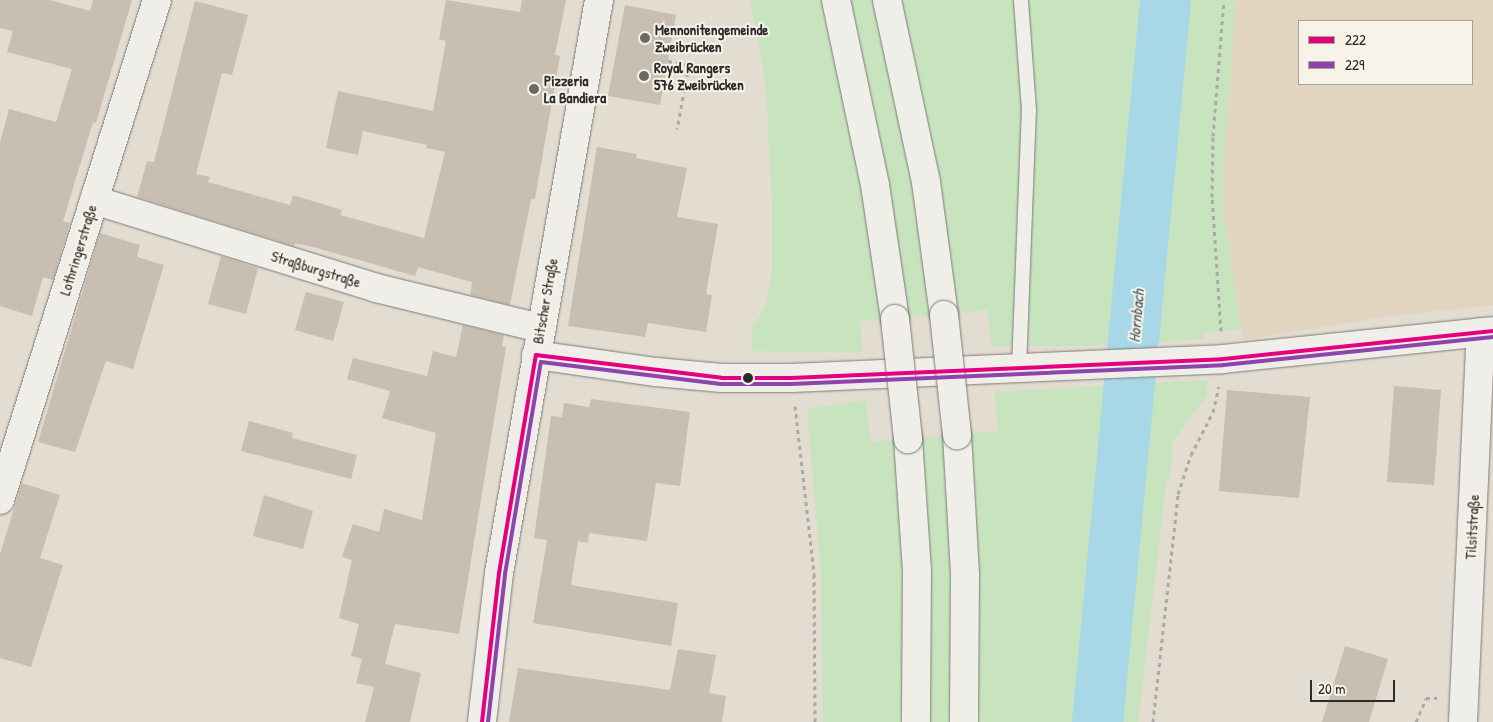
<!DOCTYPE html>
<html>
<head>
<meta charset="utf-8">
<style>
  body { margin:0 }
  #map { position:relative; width:1493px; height:722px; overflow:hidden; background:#e2dcd1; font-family:"Patrick Hand",sans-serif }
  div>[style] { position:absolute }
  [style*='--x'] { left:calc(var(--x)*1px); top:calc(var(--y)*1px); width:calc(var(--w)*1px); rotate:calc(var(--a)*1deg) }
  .built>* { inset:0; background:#e1d5c0 }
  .green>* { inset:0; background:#c8e4be }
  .river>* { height:51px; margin:-25.5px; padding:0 25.5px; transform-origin:25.5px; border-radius:25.5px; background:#a8d7e7 }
  .building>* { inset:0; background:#c8bfb2 }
  .path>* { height:3px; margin-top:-1.5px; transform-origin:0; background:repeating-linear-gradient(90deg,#acaaa6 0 4px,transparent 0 8px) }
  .roads { filter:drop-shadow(0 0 1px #7d7b76) drop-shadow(0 0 1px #7d7b76) }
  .lane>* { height:14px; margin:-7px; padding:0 7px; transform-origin:7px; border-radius:7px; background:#f0eee9 }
  .street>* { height:28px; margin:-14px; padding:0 14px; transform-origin:14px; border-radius:14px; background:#f0eee9 }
  .primary>* { height:28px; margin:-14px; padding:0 14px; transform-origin:14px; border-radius:14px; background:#f0eee9 }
  .highway>* { height:28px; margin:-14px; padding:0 14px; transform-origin:14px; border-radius:14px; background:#f0eee9 }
  .bridges { filter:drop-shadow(0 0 1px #7d7b76) drop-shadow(0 0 1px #7d7b76) }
  .highway-bridge>* { height:28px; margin:-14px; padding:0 14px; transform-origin:14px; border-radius:14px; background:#f0eee9 }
  .bus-1>* { height:4px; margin:-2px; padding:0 2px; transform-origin:2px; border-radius:2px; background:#e5007d }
  .bus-2>* { height:4px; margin:-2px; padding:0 2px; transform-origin:2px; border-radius:2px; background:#8e44ad }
  .dots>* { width:14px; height:14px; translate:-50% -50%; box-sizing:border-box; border:2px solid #f7f3e8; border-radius:50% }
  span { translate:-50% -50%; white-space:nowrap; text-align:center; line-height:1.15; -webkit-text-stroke:4px #f7f3e8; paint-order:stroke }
  .poi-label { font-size:15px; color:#2b2b2b; font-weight:700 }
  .left { translate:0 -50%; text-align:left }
  .street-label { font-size:15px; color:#2b2b2b }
  .water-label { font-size:16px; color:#44565c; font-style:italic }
  .legend { position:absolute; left:1298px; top:20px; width:175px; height:65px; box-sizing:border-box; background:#f7f3e8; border:1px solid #a5a39c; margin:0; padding:6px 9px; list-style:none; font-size:15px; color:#2b2b2b }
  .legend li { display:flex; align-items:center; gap:10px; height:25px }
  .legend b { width:25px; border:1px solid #a5a39c }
  .scale { position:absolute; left:1310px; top:680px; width:85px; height:22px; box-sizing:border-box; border:2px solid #2b2b2b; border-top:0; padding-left:6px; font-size:15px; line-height:18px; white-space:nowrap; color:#2b2b2b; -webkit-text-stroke:4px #f7f3e8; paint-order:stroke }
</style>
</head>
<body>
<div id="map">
  <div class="built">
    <i style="clip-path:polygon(evenodd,1236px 0,1493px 0,1493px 305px,1390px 316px,1243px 340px,1223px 208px,1223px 172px,1236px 0,1299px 21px,1472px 21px,1472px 84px,1299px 84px,1299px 21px)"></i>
  </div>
  <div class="green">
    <i style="clip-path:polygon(750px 0,1236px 0,1223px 172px,1223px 208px,1241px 329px,1204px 333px,1204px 339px,1078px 346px,991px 346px,988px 310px,860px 321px,862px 352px,753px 351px,751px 330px,766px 306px,772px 271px,772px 197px,765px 77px)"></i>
    <i style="clip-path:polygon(1207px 380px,1207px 395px,1170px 445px,1173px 458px,1165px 492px,1138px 722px,823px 722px,821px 574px,807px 409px,866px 400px,870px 442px,998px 431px,995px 392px)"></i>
  </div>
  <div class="river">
    <i style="--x:1097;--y:722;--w:725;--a:-84.62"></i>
  </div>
  <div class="building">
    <i style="clip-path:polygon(0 0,50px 0,90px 11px,93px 0,132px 0,96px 123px,93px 122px,63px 221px,70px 223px,53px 280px,43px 277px,32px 316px,0 306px,0 143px,9px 109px,56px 122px,72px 69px,7px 52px,13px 31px,0 28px)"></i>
    <i style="clip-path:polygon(446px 0,520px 12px,522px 0,566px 0,555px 55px,560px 56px,535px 199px,531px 199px,510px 305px,470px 295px,472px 282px,418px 267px,415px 276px,317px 248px,295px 243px,294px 246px,137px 197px,147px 161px,154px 162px,195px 1px,248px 15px,232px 75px,222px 73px,196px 174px,210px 177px,208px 182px,290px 205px,293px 195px,342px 210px,340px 215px,424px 238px,445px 152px,426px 148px,427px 145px,363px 131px,358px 155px,326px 148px,338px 91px,433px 111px,446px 41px,439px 39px)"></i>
    <i style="clip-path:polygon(625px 5px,676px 15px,660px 105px,608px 96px)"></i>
    <i style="clip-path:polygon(597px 147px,637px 154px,636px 158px,687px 168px,677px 217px,718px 224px,706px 294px,712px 295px,706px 332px,648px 323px,645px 337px,568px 326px)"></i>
    <i style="clip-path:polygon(100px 233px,140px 245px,137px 257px,164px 265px,133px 369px,106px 361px,75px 452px,38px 442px)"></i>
    <i style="clip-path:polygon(221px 256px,258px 268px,246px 314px,208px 304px)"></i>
    <i style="clip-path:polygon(306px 292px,344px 302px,333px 341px,295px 330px)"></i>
    <i style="clip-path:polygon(463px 325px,504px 335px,502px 346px,506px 347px,459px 634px,395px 624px,385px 664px,421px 673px,410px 722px,365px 722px,374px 687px,356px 683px,362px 659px,351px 656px,359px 624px,339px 618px,352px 560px,342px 557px,353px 524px,379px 532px,384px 509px,422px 520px,436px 433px,382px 418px,390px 391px,347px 379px,353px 358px,427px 376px,433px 351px,456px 357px)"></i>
    <i style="clip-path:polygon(1394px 386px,1441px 390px,1434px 485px,1387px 482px)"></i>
    <i style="clip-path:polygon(1227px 390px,1310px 397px,1299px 498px,1219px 491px)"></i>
    <i style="clip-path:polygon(591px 399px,690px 412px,680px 486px,656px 483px,647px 541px,589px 533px,588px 543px,578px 541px,571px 585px,678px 603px,671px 646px,533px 623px,547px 540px,534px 538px,551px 416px,562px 417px,564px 403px,589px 407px)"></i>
    <i style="clip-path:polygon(249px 421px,293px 433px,292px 438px,357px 455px,351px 479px,241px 451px)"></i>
    <i style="clip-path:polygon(22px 483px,60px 495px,40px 558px,63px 565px,31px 667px,0 658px,0 554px)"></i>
    <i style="clip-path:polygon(264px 495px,313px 511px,303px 549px,253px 536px)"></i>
    <i style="clip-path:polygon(1345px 646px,1388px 659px,1369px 722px,1322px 722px)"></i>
    <i style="clip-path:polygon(678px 649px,716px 655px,709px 693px,726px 696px,722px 722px,509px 722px,518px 668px,670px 690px)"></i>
  </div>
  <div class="path">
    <i style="--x:668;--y:61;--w:21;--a:11"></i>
    <i style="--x:689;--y:65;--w:65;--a:100.6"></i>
    <i style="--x:1221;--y:331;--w:134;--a:-93.8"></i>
    <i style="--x:1212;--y:197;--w:61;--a:-89.1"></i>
    <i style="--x:1213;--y:136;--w:136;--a:-85.4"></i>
    <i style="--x:795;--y:406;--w:169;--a:83.5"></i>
    <i style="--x:814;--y:574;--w:148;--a:89.6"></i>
    <i style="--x:1153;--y:722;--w:229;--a:-83.7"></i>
    <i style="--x:1178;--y:494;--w:41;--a:-71.6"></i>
    <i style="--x:1191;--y:455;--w:48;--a:-62.9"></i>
    <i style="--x:1213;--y:412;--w:26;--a:-77"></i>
    <i style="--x:1416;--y:722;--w:26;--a:-67"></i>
    <i style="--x:1426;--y:698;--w:11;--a:0"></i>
  </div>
  <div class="roads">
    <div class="lane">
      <i style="--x:1019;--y:368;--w:258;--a:-87.8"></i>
      <i style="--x:1029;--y:110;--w:110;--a:-94.2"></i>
    </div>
    <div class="street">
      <i style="--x:94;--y:200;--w:295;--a:17.3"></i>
      <i style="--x:376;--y:288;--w:169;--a:13.7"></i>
      <i style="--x:536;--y:355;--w:121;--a:8.1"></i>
      <i style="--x:656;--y:372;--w:66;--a:5.2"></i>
      <i style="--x:722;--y:378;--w:69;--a:0"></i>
      <i style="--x:791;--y:378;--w:432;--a:-2.5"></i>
      <i style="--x:1223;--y:359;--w:271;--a:-5.9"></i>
      <i style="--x:0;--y:500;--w:524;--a:-72.57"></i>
      <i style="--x:1463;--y:722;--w:390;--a:-87.4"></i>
    </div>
    <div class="primary">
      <i style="--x:482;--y:722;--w:150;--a:-83.5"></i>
      <i style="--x:499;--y:573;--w:582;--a:-80.1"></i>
    </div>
    <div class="highway">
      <i style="--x:836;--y:0;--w:189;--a:78.1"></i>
      <i style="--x:875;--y:185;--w:135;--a:81.5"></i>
      <i style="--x:887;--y:0;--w:186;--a:77.9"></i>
      <i style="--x:926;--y:182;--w:134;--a:82.3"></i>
      <i style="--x:957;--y:435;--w:140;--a:86.7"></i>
      <i style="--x:965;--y:575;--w:147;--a:90.4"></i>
      <i style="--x:908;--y:439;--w:131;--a:86.1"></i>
      <i style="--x:917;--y:570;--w:152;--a:90.4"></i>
    </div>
  </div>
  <div class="bridges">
    <div class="highway-bridge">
      <i style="--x:944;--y:315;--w:121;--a:83.8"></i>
      <i style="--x:895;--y:319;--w:121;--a:83.8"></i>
    </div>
  </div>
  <div class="bus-1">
    <i style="--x:536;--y:355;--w:187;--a:7"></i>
    <i style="--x:722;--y:378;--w:69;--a:0"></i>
    <i style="--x:791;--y:378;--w:432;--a:-2.5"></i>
    <i style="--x:1223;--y:359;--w:271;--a:-5.9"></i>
    <i style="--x:482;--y:722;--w:150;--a:-83.5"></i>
    <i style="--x:499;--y:573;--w:221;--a:-80.4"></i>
  </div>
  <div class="bus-2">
    <i style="--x:488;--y:722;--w:149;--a:-83.4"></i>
    <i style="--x:505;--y:574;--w:215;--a:-80.4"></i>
    <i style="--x:541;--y:362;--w:181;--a:7"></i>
    <i style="--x:721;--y:384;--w:70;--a:0"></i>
    <i style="--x:791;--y:384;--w:432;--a:-2.5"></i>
    <i style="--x:1223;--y:365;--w:271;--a:-5.9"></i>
  </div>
  <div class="dots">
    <i style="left:645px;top:38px;background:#6b6965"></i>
    <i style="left:644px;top:76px;background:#6b6965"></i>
    <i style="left:534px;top:89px;background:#6b6965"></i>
    <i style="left:748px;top:378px;background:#2b2b2b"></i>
  </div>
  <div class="poi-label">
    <span class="left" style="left:655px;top:38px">Mennonitengemeinde<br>Zweibrücken</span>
    <span class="left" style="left:654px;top:76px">Royal Rangers<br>576 Zweibrücken</span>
    <span class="left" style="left:544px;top:89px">Pizzeria<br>La Bandiera</span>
  </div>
  <div class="street-label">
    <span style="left:78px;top:250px;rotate:-73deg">Lothringerstraße</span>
    <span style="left:316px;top:269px;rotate:17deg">Straßburgstraße</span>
    <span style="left:545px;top:301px;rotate:-80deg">Bitscher Straße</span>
    <span style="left:1472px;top:527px;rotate:-87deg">Tilsitstraße</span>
  </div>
  <div class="water-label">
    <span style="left:1136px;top:316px;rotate:-85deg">Hornbach</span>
  </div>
  <ul class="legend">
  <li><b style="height:6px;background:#e5007d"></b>222</li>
  <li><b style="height:6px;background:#8e44ad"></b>229</li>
  </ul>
  <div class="scale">20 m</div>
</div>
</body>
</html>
